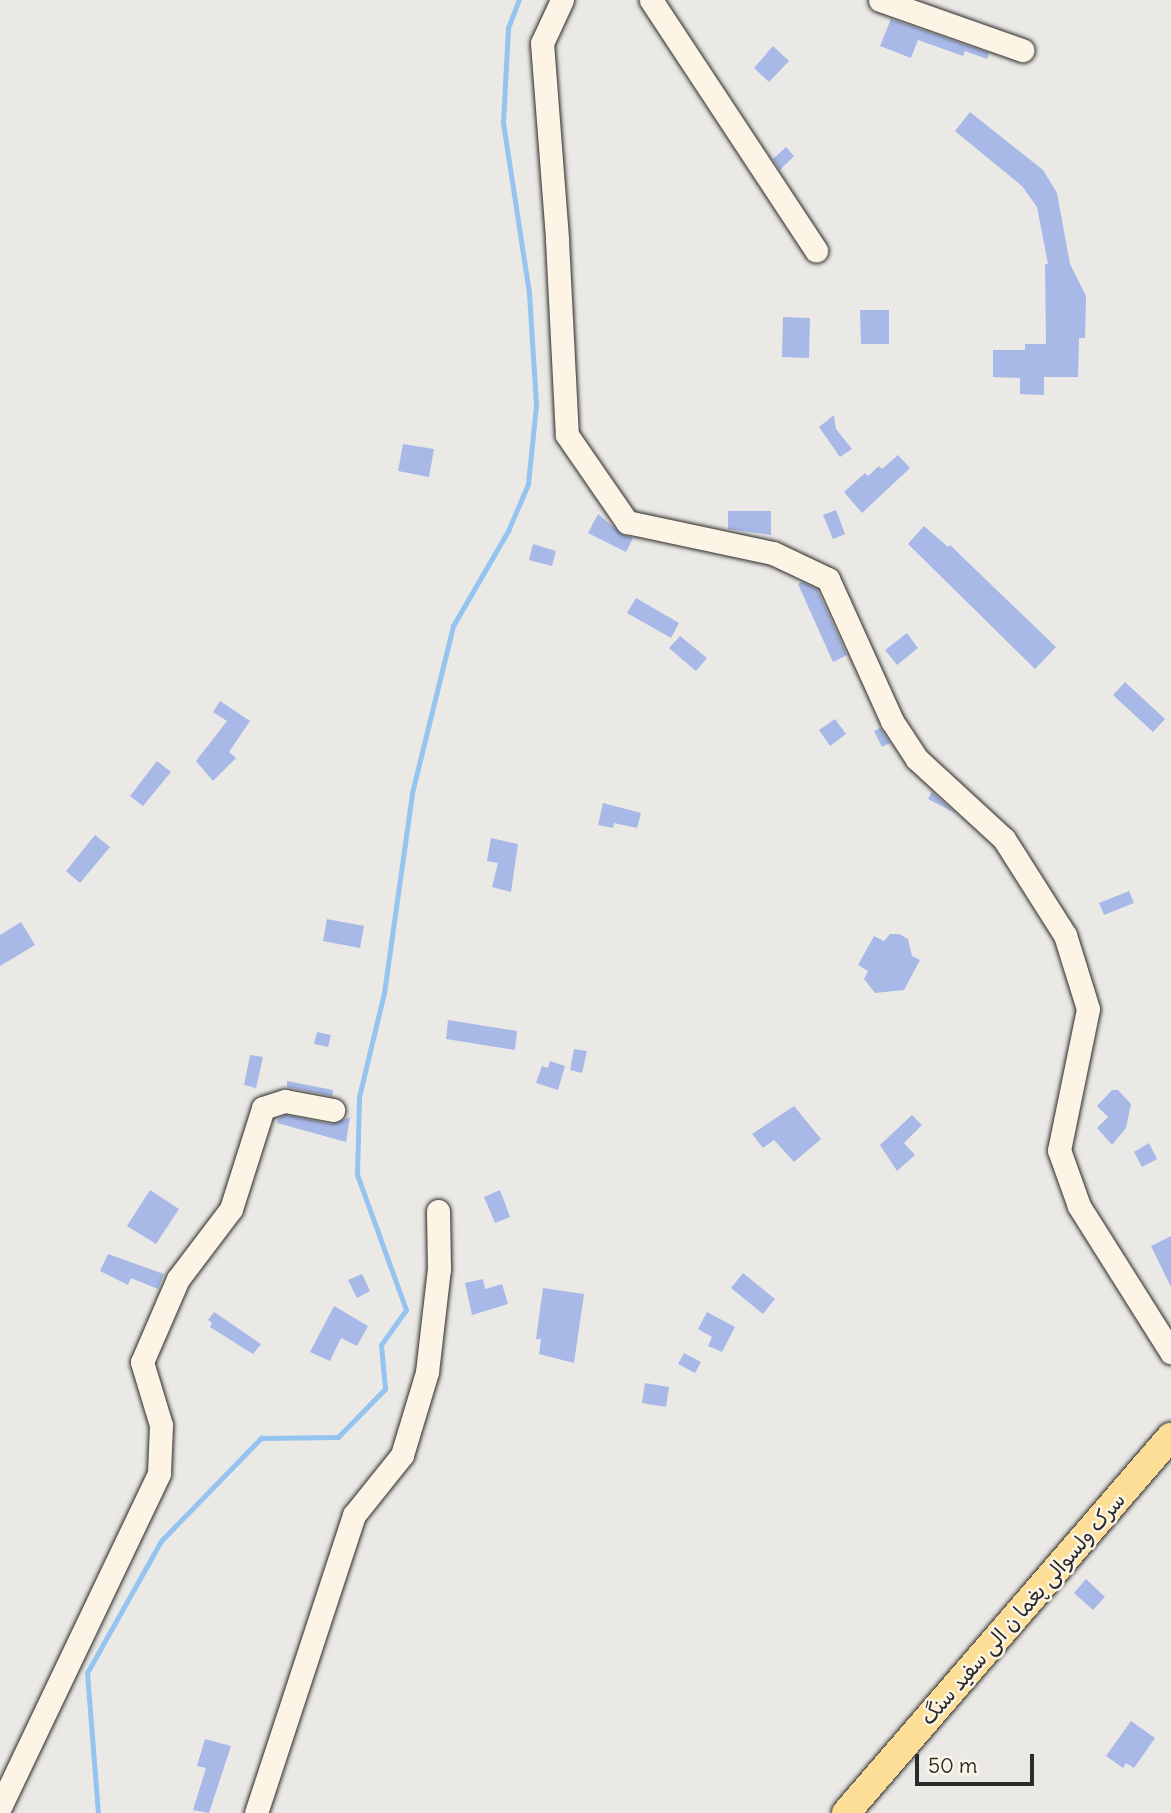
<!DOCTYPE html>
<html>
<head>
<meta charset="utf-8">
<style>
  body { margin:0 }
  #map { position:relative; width:1171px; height:1813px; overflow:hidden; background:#ebe9e6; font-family:Delius,"Playpen Sans Arabic",sans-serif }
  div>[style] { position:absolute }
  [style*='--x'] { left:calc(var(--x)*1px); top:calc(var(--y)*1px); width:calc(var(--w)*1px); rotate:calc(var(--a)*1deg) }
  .stream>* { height:4.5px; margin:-2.25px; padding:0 2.25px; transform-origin:2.25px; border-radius:2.25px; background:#94c4ef }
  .building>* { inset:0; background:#a8b9e8 }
  .roads { filter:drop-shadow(0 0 2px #2b2b2b) drop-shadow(0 0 2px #2b2b2b) }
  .minor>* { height:23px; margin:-11.5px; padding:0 11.5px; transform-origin:11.5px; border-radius:11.5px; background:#fcf5e5 }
  .major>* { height:28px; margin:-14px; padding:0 14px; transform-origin:14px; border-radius:14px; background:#fdde96 }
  span { translate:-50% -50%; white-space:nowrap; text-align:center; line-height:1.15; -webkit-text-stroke:5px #fcf5e5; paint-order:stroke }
  .street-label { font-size:21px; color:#2b2b2b }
  .scale { position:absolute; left:915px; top:1754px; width:119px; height:32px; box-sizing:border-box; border:4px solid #2b2b2b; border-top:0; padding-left:9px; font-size:21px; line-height:24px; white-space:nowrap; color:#2b2b2b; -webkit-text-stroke:5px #fcf5e5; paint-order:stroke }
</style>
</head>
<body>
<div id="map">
  <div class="stream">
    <i style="--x:98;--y:1813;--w:140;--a:-94.5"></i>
    <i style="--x:87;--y:1673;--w:151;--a:-60.7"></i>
    <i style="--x:161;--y:1541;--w:144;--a:-45.8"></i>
    <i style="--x:261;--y:1438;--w:77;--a:-0.7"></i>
    <i style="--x:338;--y:1437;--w:67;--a:-45.6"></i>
    <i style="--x:385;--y:1389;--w:44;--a:-95.2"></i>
    <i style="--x:381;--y:1345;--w:43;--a:-54.5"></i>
    <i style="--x:406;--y:1310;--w:144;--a:-109.9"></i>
    <i style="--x:357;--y:1175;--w:78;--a:-88.5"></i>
    <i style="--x:359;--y:1097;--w:107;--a:-76.5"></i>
    <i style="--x:384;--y:993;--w:202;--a:-82"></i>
    <i style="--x:412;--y:793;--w:172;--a:-76.2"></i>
    <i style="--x:453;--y:626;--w:110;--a:-59.9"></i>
    <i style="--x:508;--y:531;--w:51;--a:-66.9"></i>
    <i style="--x:528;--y:484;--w:79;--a:-84.2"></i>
    <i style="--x:536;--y:405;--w:112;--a:-93.6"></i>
    <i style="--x:529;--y:293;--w:172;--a:-98.7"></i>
    <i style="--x:503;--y:123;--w:95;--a:-87"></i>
    <i style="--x:508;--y:28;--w:30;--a:-69"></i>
  </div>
  <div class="building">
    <i style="clip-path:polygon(891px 19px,989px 53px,987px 59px,965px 51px,963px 56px,918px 40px,911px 58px,880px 46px)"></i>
    <i style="clip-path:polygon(773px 46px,789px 61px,769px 82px,754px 68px)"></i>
    <i style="clip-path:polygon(970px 112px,1043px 170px,1057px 193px,1070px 264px,1086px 296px,1085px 338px,1079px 338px,1078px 377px,1044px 377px,1044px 395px,1020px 394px,1020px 378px,993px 377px,993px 350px,1025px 350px,1025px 344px,1046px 344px,1045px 264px,1048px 264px,1037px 207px,1022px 186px,955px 131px)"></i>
    <i style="clip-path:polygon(786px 147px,794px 156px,780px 170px,773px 159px)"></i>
    <i style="clip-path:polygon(860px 310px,889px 310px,889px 344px,861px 344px)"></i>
    <i style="clip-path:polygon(783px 317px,810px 318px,809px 358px,782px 357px)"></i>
    <i style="clip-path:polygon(834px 415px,836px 429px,852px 449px,840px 457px,819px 427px)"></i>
    <i style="clip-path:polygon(403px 444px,434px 449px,429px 477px,398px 471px)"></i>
    <i style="clip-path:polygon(898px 455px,910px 468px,862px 513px,844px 492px,865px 473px,868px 476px,879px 466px,882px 469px)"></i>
    <i style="clip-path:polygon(836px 510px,845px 534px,833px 539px,823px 515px)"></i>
    <i style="clip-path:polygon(728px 511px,771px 511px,771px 535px,728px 529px)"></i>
    <i style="clip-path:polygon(598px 514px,623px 535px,633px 538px,626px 552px,588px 533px)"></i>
    <i style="clip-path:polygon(924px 526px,948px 547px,950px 545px,1056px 647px,1035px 669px,908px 544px)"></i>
    <i style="clip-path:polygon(533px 544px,556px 551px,552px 566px,529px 560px)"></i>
    <i style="clip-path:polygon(802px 582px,817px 589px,847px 655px,833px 662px,798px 584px)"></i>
    <i style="clip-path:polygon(636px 598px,679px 623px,671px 638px,627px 613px)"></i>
    <i style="clip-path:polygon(907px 633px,918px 648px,897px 665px,885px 650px)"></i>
    <i style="clip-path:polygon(680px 636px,707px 658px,696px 671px,669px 648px)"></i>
    <i style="clip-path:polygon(1125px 682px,1165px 719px,1153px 732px,1113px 695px)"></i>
    <i style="clip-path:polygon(220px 701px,250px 721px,229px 752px,236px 758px,213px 781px,196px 761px,227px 721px,213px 712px)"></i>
    <i style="clip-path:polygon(835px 719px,846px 734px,830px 746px,819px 730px)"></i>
    <i style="clip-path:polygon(880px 728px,890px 743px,882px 747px,874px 731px)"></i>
    <i style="clip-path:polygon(157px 761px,171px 772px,143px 806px,130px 796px)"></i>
    <i style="clip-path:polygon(932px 792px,955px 813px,928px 799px)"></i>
    <i style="clip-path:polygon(603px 803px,641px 813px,637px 828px,614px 823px,613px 828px,598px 825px)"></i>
    <i style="clip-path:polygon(95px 835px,110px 847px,80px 883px,66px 871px)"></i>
    <i style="clip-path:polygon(491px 838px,518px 844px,511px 892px,492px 887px,498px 863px,487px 861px)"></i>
    <i style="clip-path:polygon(1129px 891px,1134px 903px,1104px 915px,1099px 903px)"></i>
    <i style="clip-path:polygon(327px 919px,364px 926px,360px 948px,323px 941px)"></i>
    <i style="clip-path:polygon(21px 922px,35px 945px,0 966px,0 935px)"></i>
    <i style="clip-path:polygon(890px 934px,899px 934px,908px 939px,912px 956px,920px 960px,904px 990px,875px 993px,864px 979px,868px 971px,858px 965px,874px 936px,884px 941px)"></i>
    <i style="clip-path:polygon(448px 1020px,517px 1031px,515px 1050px,446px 1039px)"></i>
    <i style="clip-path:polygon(317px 1032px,331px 1035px,328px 1047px,314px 1044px)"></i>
    <i style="clip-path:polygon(574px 1049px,587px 1051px,582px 1073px,570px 1070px)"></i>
    <i style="clip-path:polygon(250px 1055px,263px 1057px,256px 1088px,244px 1085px)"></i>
    <i style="clip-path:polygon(550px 1061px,565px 1066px,558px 1090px,536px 1083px,542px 1066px,548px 1068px)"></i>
    <i style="clip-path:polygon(287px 1081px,333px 1090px,332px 1096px,287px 1087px)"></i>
    <i style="clip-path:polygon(1112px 1090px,1118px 1090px,1131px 1104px,1126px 1128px,1112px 1145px,1097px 1128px,1108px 1117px,1097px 1106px)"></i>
    <i style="clip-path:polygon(794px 1106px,821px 1139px,794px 1162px,774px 1140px,763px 1148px,752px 1134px)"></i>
    <i style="clip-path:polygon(286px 1115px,331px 1124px,350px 1117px,346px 1142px,277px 1123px,279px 1118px)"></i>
    <i style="clip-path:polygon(912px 1115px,922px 1125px,904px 1143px,915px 1155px,897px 1171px,880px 1145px)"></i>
    <i style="clip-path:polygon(1149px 1143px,1157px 1159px,1142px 1167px,1134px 1152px)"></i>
    <i style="clip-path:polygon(150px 1190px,179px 1209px,156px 1244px,127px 1226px)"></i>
    <i style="clip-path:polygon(500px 1190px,510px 1217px,495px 1223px,484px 1197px)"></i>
    <i style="clip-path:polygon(1171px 1236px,1171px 1287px,1151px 1246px)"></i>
    <i style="clip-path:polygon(108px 1254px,164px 1274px,158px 1289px,131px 1278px,128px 1285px,100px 1271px)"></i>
    <i style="clip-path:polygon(743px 1273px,775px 1299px,763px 1314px,731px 1288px)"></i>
    <i style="clip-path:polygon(362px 1274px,370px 1291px,357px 1298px,348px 1280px)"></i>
    <i style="clip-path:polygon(483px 1279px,485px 1289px,502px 1284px,508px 1304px,472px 1315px,465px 1283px)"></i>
    <i style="clip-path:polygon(543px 1288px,584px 1294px,574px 1363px,539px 1354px,541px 1339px,536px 1339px)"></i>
    <i style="clip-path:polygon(334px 1306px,368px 1326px,357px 1346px,341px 1338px,330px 1361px,310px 1352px)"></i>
    <i style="clip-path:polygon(214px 1312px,261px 1344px,253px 1354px,210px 1327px,212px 1323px,208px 1320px)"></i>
    <i style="clip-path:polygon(707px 1312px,735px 1327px,722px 1352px,708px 1346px,712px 1337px,698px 1329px)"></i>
    <i style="clip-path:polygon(684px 1353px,701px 1362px,695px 1373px,678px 1364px)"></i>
    <i style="clip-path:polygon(645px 1383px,669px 1387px,666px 1407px,642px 1403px)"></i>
    <i style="clip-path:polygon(1086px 1579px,1105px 1597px,1093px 1610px,1074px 1593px)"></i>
    <i style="clip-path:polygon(1131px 1721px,1155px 1738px,1134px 1768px,1126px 1763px,1123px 1768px,1106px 1756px)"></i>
    <i style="clip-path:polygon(205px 1739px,231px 1746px,209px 1813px,193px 1810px,206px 1768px,197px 1766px)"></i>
  </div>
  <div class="roads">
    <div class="minor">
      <i style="--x:562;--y:0;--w:47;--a:114.9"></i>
      <i style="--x:542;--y:43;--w:198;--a:85.6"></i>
      <i style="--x:557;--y:240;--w:195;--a:87.1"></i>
      <i style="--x:567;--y:435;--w:106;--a:55.4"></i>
      <i style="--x:627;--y:522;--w:149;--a:12"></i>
      <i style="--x:773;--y:553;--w:61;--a:25.3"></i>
      <i style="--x:828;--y:579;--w:156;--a:65.7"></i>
      <i style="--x:892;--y:721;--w:45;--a:56.7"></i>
      <i style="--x:917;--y:759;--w:118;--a:42.6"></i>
      <i style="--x:1004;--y:839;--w:114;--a:57.6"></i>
      <i style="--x:1065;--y:935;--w:77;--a:72.7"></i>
      <i style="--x:1088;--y:1009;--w:144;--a:101.6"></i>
      <i style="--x:1059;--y:1150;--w:59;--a:70.3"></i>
      <i style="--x:1079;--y:1206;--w:173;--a:57.8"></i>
      <i style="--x:651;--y:0;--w:300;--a:56.6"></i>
      <i style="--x:880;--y:0;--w:151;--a:19.4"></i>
      <i style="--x:0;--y:1807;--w:370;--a:-64.5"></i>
      <i style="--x:159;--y:1473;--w:48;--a:-87.6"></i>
      <i style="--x:161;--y:1425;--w:66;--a:-106.8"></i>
      <i style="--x:142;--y:1362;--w:90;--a:-66.6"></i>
      <i style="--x:178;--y:1279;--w:88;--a:-52.9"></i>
      <i style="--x:231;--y:1209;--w:106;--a:-72.4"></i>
      <i style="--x:263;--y:1108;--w:23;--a:-18"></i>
      <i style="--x:285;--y:1101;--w:49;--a:10.6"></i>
      <i style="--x:256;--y:1813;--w:314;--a:-71.8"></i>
      <i style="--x:354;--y:1515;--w:77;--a:-51.3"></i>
      <i style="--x:402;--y:1455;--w:87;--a:-73.2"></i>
      <i style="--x:427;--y:1372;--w:104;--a:-83.4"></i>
      <i style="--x:439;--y:1269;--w:58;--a:-91"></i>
    </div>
    <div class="major">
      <i style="--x:846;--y:1813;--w:497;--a:-49.2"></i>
    </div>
  </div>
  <div class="street-label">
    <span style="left:1023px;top:1609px;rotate:-49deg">سرک ولسوالی پغما ن الی سفید سنگ</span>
  </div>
  <div class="scale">50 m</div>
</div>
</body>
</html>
